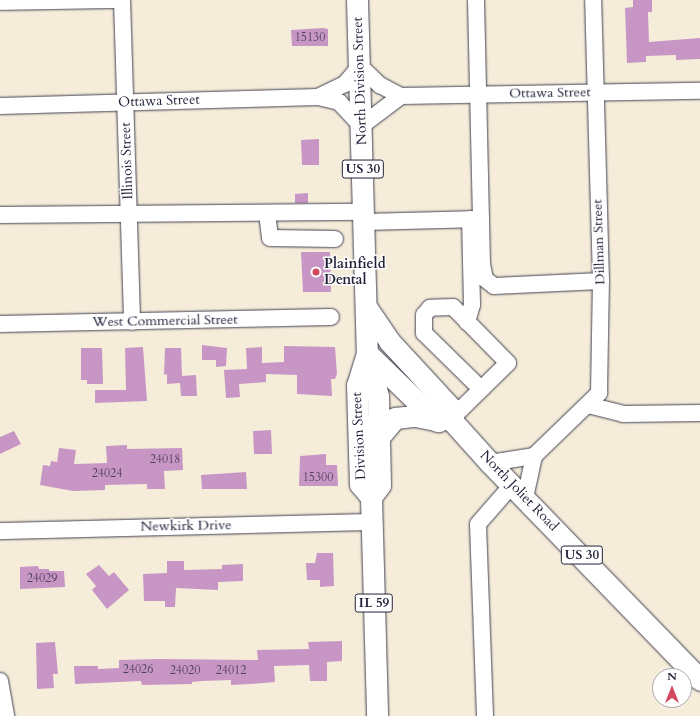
<!DOCTYPE html>
<html>
<head>
<meta charset="utf-8">
<style>
  body { margin:0 }
  #map { position:relative; width:700px; height:716px; overflow:hidden; background:#f5edd9; font-family:Cardo,serif }
  div>[style] { position:absolute }
  [style*='--x'] { left:calc(var(--x)*1px); top:calc(var(--y)*1px); width:calc(var(--w)*1px); rotate:calc(var(--a)*1deg) }
  .building>* { inset:0; background:#c896c4 }
  .roads { filter:drop-shadow(0 0 1px #424053) drop-shadow(0 0 1px #424053) }
  .minor>* { height:16px; margin:-8px; padding:0 8px; transform-origin:8px; border-radius:8px; background:#fff }
  .major>* { height:21px; margin:-10.5px; padding:0 10.5px; transform-origin:10.5px; border-radius:10.5px; background:#fff }
  .dots>* { width:11px; height:11px; translate:-50% -50%; box-sizing:border-box; border:2px solid #fff; border-radius:50% }
  span { translate:-50% -50%; white-space:nowrap; text-align:center; line-height:1.15; -webkit-text-stroke:3px #fff; paint-order:stroke }
  .number-label { font-size:12px; color:#4c3f5d }
  .number-label span { -webkit-text-stroke-width:0 }
  .shield-label span { padding:1px 3px; background:#fff; border:1px solid; border-radius:3px; -webkit-text-stroke-width:0 }
  .shield-label { font-size:13px; color:#22223b; font-weight:700 }
  .street-label { font-size:14px; color:#22223b }
  .poi-label { font-size:14px; color:#22223b; font-weight:700 }
  .left { translate:0 -50%; text-align:left }
  .north { position:absolute; left:652px; top:668px; width:40px; height:40px; box-sizing:border-box; background:#fff; border:1px solid #a7a7b1; border-radius:50%; rotate:0deg; font-size:11px; font-weight:700; line-height:16px; text-align:center; color:#22223b }
  .north::after { content:''; display:block; margin:auto; width:14px; height:18px; background:#d1495b; clip-path:polygon(50% 0,100% 100%,50% 72%,0 100%) }
</style>
</head>
<body>
<div id="map">
  <div class="building">
    <i style="clip-path:polygon(633px 0,652px 0,652px 12px,648px 12px,649px 42px,700px 38px,700px 59px,676px 60px,676px 55px,646px 56px,646px 62px,627px 63px,625px 8px,633px 7px)"></i>
    <i style="clip-path:polygon(323px 28px,328px 29px,328px 46px,292px 46px,291px 30px)"></i>
    <i style="clip-path:polygon(319px 139px,319px 165px,302px 165px,301px 140px)"></i>
    <i style="clip-path:polygon(308px 193px,308px 203px,295px 203px,295px 194px)"></i>
    <i style="clip-path:polygon(301px 252px,330px 252px,331px 292px,303px 292px)"></i>
    <i style="clip-path:polygon(202px 345px,227px 348px,226px 366px,216px 367px,216px 360px,202px 360px)"></i>
    <i style="clip-path:polygon(284px 346px,335px 347px,337px 374px,335px 379px,331px 379px,332px 396px,297px 394px,297px 375px,266px 374px,266px 382px,239px 384px,240px 397px,226px 398px,224px 370px,247px 369px,246px 348px,262px 347px,262px 363px,284px 362px)"></i>
    <i style="clip-path:polygon(143px 347px,147px 401px,95px 403px,95px 390px,126px 390px,125px 348px)"></i>
    <i style="clip-path:polygon(81px 348px,102px 348px,103px 384px,87px 384px,87px 380px,81px 380px)"></i>
    <i style="clip-path:polygon(165px 348px,181px 348px,182px 376px,196px 375px,197px 396px,181px 396px,180px 383px,167px 384px,167px 374px,164px 375px)"></i>
    <i style="clip-path:polygon(271px 430px,272px 454px,254px 454px,253px 431px)"></i>
    <i style="clip-path:polygon(14px 431px,21px 444px,0 454px,0 437px)"></i>
    <i style="clip-path:polygon(127px 445px,127px 449px,182px 448px,183px 470px,164px 471px,165px 489px,147px 489px,147px 484px,105px 485px,105px 490px,73px 491px,40px 485px,43px 465px,50px 466px,51px 461px,57px 462px,59px 448px,76px 450px,74px 464px,107px 463px,106px 446px)"></i>
    <i style="clip-path:polygon(326px 454px,326px 465px,337px 465px,338px 486px,299px 486px,300px 456px)"></i>
    <i style="clip-path:polygon(246px 472px,247px 489px,202px 489px,201px 475px)"></i>
    <i style="clip-path:polygon(317px 553px,333px 553px,334px 586px,320px 587px,320px 580px,307px 580px,306px 563px,315px 563px)"></i>
    <i style="clip-path:polygon(167px 561px,184px 561px,184px 570px,222px 569px,222px 565px,243px 564px,243px 581px,218px 582px,218px 590px,176px 588px,175px 607px,165px 607px,165px 601px,144px 601px,143px 574px,167px 573px)"></i>
    <i style="clip-path:polygon(99px 565px,109px 576px,114px 572px,129px 590px,107px 609px,92px 590px,96px 586px,86px 574px)"></i>
    <i style="clip-path:polygon(38px 566px,39px 569px,49px 569px,49px 571px,64px 571px,65px 587px,20px 589px,20px 567px)"></i>
    <i style="clip-path:polygon(342px 641px,342px 661px,327px 662px,327px 681px,310px 681px,309px 665px,274px 666px,275px 682px,250px 684px,231px 685px,231px 680px,202px 681px,192px 682px,192px 684px,142px 685px,141px 681px,75px 684px,74px 666px,98px 666px,98px 669px,119px 668px,119px 660px,157px 659px,258px 660px,257px 650px,309px 649px,308px 642px)"></i>
    <i style="clip-path:polygon(55px 642px,58px 674px,53px 674px,54px 688px,37px 689px,36px 643px)"></i>
  </div>
  <div class="roads">
    <div class="minor">
      <i style="--x:122;--y:0;--w:322;--a:88.2"></i>
      <i style="--x:476;--y:0;--w:264;--a:88.7"></i>
      <i style="--x:482;--y:264;--w:15;--a:79"></i>
      <i style="--x:485;--y:279;--w:11;--a:38"></i>
      <i style="--x:494;--y:286;--w:107;--a:-2.7"></i>
      <i style="--x:0;--y:2;--w:117;--a:-1"></i>
      <i style="--x:318;--y:97;--w:30;--a:-26"></i>
      <i style="--x:345;--y:84;--w:23;--a:-50"></i>
      <i style="--x:360;--y:66;--w:28;--a:44"></i>
      <i style="--x:380;--y:85;--w:24;--a:28"></i>
      <i style="--x:401;--y:96;--w:299;--a:-1"></i>
      <i style="--x:0;--y:106;--w:318;--a:-1.6"></i>
      <i style="--x:318;--y:97;--w:22;--a:13"></i>
      <i style="--x:339;--y:102;--w:33;--a:47"></i>
      <i style="--x:361;--y:126;--w:50;--a:-36.9"></i>
      <i style="--x:267;--y:213;--w:25;--a:83"></i>
      <i style="--x:270;--y:238;--w:65;--a:0.9"></i>
      <i style="--x:0;--y:215;--w:364;--a:-0.5"></i>
      <i style="--x:364;--y:222;--w:117;--a:-1.5"></i>
      <i style="--x:467;--y:322;--w:18;--a:-74"></i>
      <i style="--x:472;--y:305;--w:86;--a:-91.3"></i>
      <i style="--x:0;--y:324;--w:331;--a:-1.2"></i>
      <i style="--x:588;--y:405;--w:36;--a:14"></i>
      <i style="--x:623;--y:414;--w:77;--a:-0.7"></i>
      <i style="--x:453;--y:417;--w:77;--a:-44.5"></i>
      <i style="--x:508;--y:363;--w:78;--a:-134.5"></i>
      <i style="--x:453;--y:307;--w:23;--a:178"></i>
      <i style="--x:430;--y:308;--w:9;--a:131"></i>
      <i style="--x:424;--y:315;--w:18;--a:90"></i>
      <i style="--x:424;--y:333;--w:80;--a:44.5"></i>
      <i style="--x:490;--y:463;--w:45;--a:-9"></i>
      <i style="--x:534;--y:456;--w:91;--a:-44.1"></i>
      <i style="--x:599;--y:393;--w:112;--a:-89"></i>
      <i style="--x:601;--y:281;--w:281;--a:-91.6"></i>
      <i style="--x:525;--y:498;--w:43;--a:-77.9"></i>
      <i style="--x:0;--y:531;--w:372;--a:-1.4"></i>
      <i style="--x:0;--y:681;--w:36;--a:80"></i>
      <i style="--x:485;--y:716;--w:192;--a:-92.1"></i>
      <i style="--x:478;--y:524;--w:52;--a:-48.9"></i>
    </div>
    <div class="major">
      <i style="--x:357;--y:0;--w:353;--a:88.4"></i>
      <i style="--x:367;--y:353;--w:44;--a:75.7"></i>
      <i style="--x:378;--y:396;--w:89;--a:88.7"></i>
      <i style="--x:380;--y:485;--w:15;--a:127"></i>
      <i style="--x:367;--y:308;--w:40;--a:56"></i>
      <i style="--x:389;--y:341;--w:91;--a:47.2"></i>
      <i style="--x:451;--y:408;--w:15;--a:79"></i>
      <i style="--x:454;--y:423;--w:54;--a:48"></i>
      <i style="--x:490;--y:463;--w:302;--a:45.9"></i>
      <i style="--x:367;--y:353;--w:34;--a:107"></i>
      <i style="--x:357;--y:385;--w:99;--a:88.3"></i>
      <i style="--x:360;--y:484;--w:17;--a:50"></i>
      <i style="--x:371;--y:497;--w:219;--a:88.4"></i>
      <i style="--x:367;--y:353;--w:98;--a:44.2"></i>
      <i style="--x:379;--y:437;--w:25;--a:-50"></i>
      <i style="--x:395;--y:418;--w:20;--a:-6"></i>
      <i style="--x:415;--y:416;--w:25;--a:11"></i>
    </div>
  </div>
  <div class="dots">
    <i style="left:316px;top:272px;background:#d1495b"></i>
  </div>
  <div class="number-label">
    <span style="left:310px;top:38px">15130</span>
    <span style="left:165px;top:460px">24018</span>
    <span style="left:107px;top:474px">24024</span>
    <span style="left:318px;top:478px">15300</span>
    <span style="left:42px;top:579px">24029</span>
    <span style="left:138px;top:670px">24026</span>
    <span style="left:185px;top:671px">24020</span>
    <span style="left:231px;top:671px">24012</span>
  </div>
  <div class="shield-label">
    <span style="left:363px;top:169px">US 30</span>
    <span style="left:582px;top:555px">US 30</span>
    <span style="left:374px;top:603px">IL 59</span>
  </div>
  <div class="street-label">
    <span style="left:360px;top:81px;rotate:-92deg">North Division Street</span>
    <span style="left:550px;top:93px;rotate:-1deg">Ottawa Street</span>
    <span style="left:159px;top:101px;rotate:-2deg">Ottawa Street</span>
    <span style="left:127px;top:161px;rotate:-92deg">Illinois Street</span>
    <span style="left:599px;top:242px;rotate:-92deg">Dillman Street</span>
    <span style="left:165px;top:321px;rotate:-1deg">West Commercial Street</span>
    <span style="left:359px;top:436px;rotate:-93deg">Division Street</span>
    <span style="left:519px;top:491px;rotate:46deg">North Joliet Road</span>
    <span style="left:186px;top:526px;rotate:-1deg">Newkirk Drive</span>
  </div>
  <div class="poi-label">
    <span class="left" style="left:324px;top:272px">Plainfield<br>Dental</span>
  </div>
  <div class="north">N</div>
</div>
</body>
</html>
